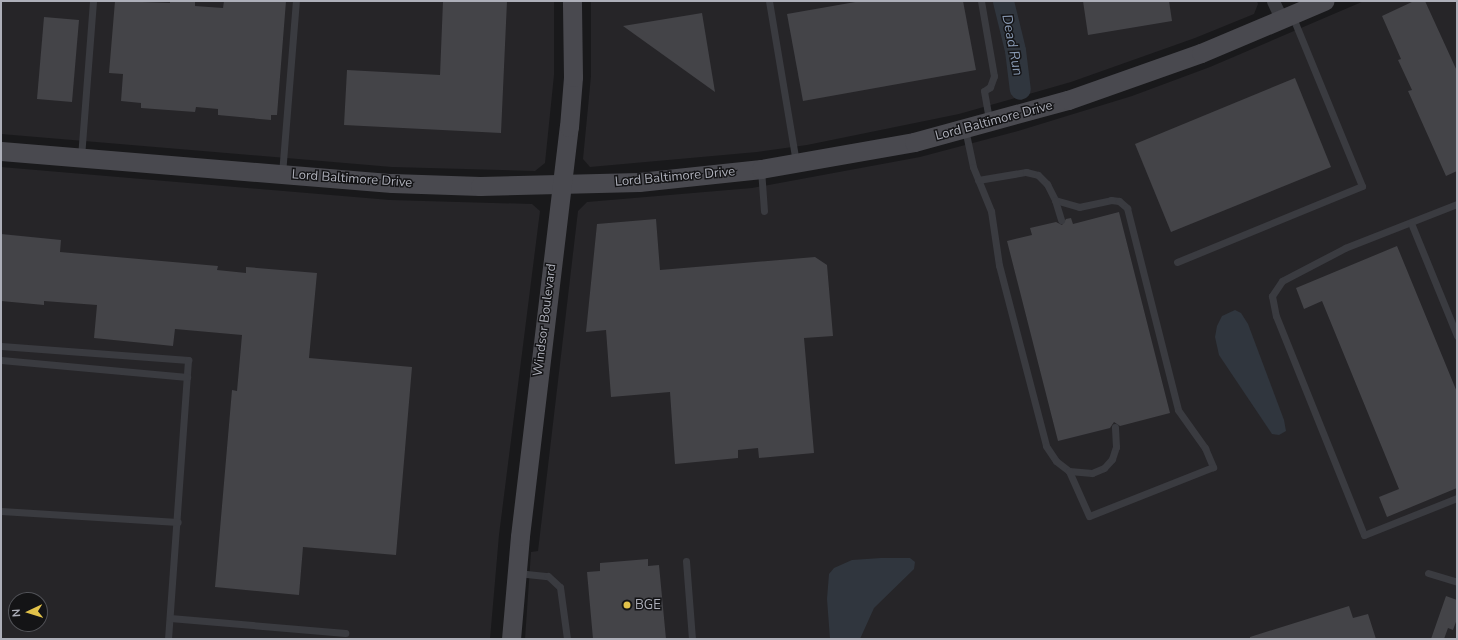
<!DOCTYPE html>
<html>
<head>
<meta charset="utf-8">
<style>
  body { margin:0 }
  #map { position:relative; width:1458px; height:640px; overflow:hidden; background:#19191b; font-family:"Nunito Sans",sans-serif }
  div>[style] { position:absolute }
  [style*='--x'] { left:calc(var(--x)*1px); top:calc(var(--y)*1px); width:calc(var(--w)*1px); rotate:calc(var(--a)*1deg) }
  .built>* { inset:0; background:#262528 }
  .water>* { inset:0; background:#30363e }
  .river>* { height:21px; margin:-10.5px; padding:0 10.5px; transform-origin:10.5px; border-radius:10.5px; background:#30363e }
  .building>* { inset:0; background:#444448 }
  .lane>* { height:7px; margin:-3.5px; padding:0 3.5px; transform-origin:3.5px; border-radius:3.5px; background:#3a3b40 }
  .street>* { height:13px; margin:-6.5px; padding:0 6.5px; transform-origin:6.5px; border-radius:6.5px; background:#3a3b40 }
  .secondary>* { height:19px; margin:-9.5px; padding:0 9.5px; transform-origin:9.5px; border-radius:9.5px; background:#49494f }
  .dots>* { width:11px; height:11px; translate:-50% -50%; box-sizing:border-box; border:2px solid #141416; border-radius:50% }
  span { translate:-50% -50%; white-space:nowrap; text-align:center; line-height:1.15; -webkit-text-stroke:3px #141416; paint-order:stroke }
  .street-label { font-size:13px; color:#adafb9 }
  .poi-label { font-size:13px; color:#adafb9 }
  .left { translate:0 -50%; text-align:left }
  .water-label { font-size:14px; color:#8798b1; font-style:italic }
  .frame { position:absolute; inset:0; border:2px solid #adafb9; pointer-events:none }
  .north { position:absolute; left:8px; top:592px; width:40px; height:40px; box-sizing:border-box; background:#141416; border:1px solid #515257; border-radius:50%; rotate:266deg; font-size:11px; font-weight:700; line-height:16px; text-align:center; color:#adafb9 }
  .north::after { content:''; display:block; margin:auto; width:14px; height:18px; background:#e2c24a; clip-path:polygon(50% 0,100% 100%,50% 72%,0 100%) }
</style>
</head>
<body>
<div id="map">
  <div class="built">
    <i style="clip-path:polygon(1px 1px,554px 1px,554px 75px,545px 163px,535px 171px,392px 167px,1px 134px)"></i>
    <i style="clip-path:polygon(591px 1px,1257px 1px,1258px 4px,1254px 14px,1195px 38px,1071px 82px,959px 114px,807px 145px,757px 152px,590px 167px,583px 159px,591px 76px)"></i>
    <i style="clip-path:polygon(1364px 1px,1457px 1px,1457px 639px,525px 639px,531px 552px,538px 551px,578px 211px,587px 202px,752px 188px,920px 157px,1018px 131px,1132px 96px,1210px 67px)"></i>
    <i style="clip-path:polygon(evenodd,1px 167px,390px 200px,532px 204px,540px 211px,499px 535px,490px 639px,1px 639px,1px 167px,16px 600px,40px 600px,40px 624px,16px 624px,16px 600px)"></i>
  </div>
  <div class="water">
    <i style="clip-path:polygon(1235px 310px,1241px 313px,1248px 324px,1284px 420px,1286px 431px,1279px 435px,1272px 434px,1219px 355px,1215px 337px,1217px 326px,1222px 316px)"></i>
    <i style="clip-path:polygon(881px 558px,910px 558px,915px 562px,914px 569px,874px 608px,860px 639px,830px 639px,827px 599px,829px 574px,834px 568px,852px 560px)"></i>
  </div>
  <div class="river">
    <i style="--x:1003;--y:1;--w:50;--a:76.2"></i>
    <i style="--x:1015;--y:50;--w:39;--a:83"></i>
  </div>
  <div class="building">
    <i style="clip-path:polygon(115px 1px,170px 3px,170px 1px,195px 1px,195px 6px,223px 8px,224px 1px,286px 1px,277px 115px,271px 115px,271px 120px,218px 115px,218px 109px,196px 107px,195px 112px,141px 108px,141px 103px,121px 101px,123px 74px,109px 73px)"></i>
    <i style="clip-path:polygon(443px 1px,507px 1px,501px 133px,344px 125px,347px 70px,440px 75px)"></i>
    <i style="clip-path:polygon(861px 1px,963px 1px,976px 70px,803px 101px,787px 14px)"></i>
    <i style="clip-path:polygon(1083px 1px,1169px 1px,1172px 21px,1088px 35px)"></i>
    <i style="clip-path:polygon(1414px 1px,1425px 1px,1457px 71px,1457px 171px,1446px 176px,1408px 91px,1412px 90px,1398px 60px,1401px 59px,1382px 16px)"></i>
    <i style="clip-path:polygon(702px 13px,715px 92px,623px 26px)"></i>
    <i style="clip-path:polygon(44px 17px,79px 20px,72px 102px,37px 99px)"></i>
    <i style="clip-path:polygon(1295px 78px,1331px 167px,1171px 232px,1135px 144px)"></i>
    <i style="clip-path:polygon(1119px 212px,1170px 413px,1120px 426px,1114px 422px,1110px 428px,1058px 441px,1007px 241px,1032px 235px,1030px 228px,1056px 222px,1062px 225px,1066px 219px,1071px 218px,1073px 224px)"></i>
    <i style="clip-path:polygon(656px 219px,660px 270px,815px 257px,827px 265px,833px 336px,804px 338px,814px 453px,759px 458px,758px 448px,738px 450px,738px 458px,675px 464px,670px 392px,611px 397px,606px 330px,586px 332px,597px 224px)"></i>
    <i style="clip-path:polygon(1px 234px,61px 240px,60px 252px,218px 266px,217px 270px,246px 273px,246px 267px,317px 273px,309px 358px,412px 367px,396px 555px,303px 547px,299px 595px,215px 587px,232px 390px,237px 391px,242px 335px,175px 329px,173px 346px,94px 338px,97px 305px,44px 301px,44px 305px,1px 301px)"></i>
    <i style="clip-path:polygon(1397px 246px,1457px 392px,1457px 488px,1387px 517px,1379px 497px,1399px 489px,1322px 301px,1304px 309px,1296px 288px)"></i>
    <i style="clip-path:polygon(648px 559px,648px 566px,659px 565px,666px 639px,593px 639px,587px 572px,600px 571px,600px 563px)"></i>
    <i style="clip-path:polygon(1446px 596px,1457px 600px,1457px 619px,1453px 630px,1448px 628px,1444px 639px,1431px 639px)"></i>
    <i style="clip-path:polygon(1349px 606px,1353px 618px,1368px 614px,1376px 639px,1250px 639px,1250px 637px)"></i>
  </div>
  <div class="lane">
    <i style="--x:769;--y:1;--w:163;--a:80.5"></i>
    <i style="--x:981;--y:1;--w:76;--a:80.2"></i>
    <i style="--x:994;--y:76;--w:12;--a:110"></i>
    <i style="--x:990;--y:87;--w:7;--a:146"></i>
    <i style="--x:984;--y:91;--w:29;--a:80"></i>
    <i style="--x:965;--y:129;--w:39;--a:78"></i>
    <i style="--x:973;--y:167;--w:48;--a:67.8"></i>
    <i style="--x:991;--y:211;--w:55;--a:81.6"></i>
    <i style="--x:999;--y:265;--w:187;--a:75.4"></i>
    <i style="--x:1046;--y:446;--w:18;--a:56"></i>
    <i style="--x:1056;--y:461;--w:16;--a:38"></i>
    <i style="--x:1069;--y:471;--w:23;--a:5"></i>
    <i style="--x:1092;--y:473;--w:13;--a:-23"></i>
    <i style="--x:1104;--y:468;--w:12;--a:-48"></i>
    <i style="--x:1112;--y:459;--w:13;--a:-72"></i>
    <i style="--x:1116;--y:447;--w:20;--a:-93"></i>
    <i style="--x:81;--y:157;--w:156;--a:-85.6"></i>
    <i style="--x:761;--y:169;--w:42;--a:85.9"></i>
    <i style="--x:282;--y:174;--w:174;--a:-85.4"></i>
    <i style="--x:978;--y:180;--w:49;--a:-9.5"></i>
    <i style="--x:1026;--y:172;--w:12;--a:14"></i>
    <i style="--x:1038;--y:175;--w:13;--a:45"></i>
    <i style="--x:1047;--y:184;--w:18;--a:63"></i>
    <i style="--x:1055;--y:200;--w:25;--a:16"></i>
    <i style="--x:1079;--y:207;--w:33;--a:-12"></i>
    <i style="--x:1111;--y:200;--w:8;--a:7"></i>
    <i style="--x:1119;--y:201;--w:11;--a:41"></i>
    <i style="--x:1127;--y:208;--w:208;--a:75.8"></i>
    <i style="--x:1178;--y:410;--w:47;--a:54.6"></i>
    <i style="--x:1205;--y:448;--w:21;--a:67"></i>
    <i style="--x:1213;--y:467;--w:133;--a:158.4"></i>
    <i style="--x:1089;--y:516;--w:49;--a:-114"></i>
    <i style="--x:1055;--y:200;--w:21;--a:73"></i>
    <i style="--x:1457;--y:204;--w:120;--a:158.6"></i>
    <i style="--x:1345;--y:248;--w:71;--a:152.4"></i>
    <i style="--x:1282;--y:281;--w:18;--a:124"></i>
    <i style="--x:1272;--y:296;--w:20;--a:79"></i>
    <i style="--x:1276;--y:316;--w:236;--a:68.1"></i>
    <i style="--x:1364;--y:535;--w:100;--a:-21.7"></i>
    <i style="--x:1411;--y:223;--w:122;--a:67.8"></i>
    <i style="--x:1177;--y:262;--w:200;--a:-22.3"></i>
    <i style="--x:1362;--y:186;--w:185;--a:-112.3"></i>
    <i style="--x:1;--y:346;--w:188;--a:4.3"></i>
    <i style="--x:188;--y:360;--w:280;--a:94.1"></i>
    <i style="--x:1;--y:360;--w:187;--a:5.2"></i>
    <i style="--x:1;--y:511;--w:177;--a:3.6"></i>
    <i style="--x:686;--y:561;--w:78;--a:85.6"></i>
    <i style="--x:517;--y:573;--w:31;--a:6"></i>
    <i style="--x:548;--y:576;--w:16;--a:43"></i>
    <i style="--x:560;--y:587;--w:52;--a:82.3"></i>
    <i style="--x:1428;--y:573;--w:30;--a:17"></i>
    <i style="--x:170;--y:618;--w:176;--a:4.9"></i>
  </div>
  <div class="street">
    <i style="--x:1273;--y:1;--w:21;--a:65"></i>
  </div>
  <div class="secondary">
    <i style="--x:1;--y:151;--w:392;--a:4.7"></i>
    <i style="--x:392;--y:183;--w:88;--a:2"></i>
    <i style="--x:480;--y:186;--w:159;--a:-1.4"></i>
    <i style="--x:639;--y:182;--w:123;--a:-6.1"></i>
    <i style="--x:761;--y:169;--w:155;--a:-10"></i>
    <i style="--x:914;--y:142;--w:160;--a:-15.3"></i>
    <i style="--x:1068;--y:100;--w:141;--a:-19.5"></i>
    <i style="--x:1201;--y:53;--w:134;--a:-22.9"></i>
    <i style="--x:511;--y:639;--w:103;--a:-85"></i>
    <i style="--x:520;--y:536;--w:412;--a:-83.2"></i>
    <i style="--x:569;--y:127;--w:50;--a:-85.4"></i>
    <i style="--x:573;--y:77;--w:76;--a:-90.8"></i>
  </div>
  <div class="dots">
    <i style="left:627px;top:605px;background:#e2c24a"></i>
  </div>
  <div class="street-label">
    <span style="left:994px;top:121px;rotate:-15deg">Lord Baltimore Drive</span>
    <span style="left:675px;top:177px;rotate:-5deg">Lord Baltimore Drive</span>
    <span style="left:352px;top:179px;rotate:4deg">Lord Baltimore Drive</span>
    <span style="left:545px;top:320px;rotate:-83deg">Windsor Boulevard</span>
  </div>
  <div class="poi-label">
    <span class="left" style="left:635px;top:605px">BGE</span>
  </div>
  <div class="water-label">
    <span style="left:1012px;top:45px;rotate:79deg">Dead Run</span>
  </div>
  <div class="frame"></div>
  <div class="north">N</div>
</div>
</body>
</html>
